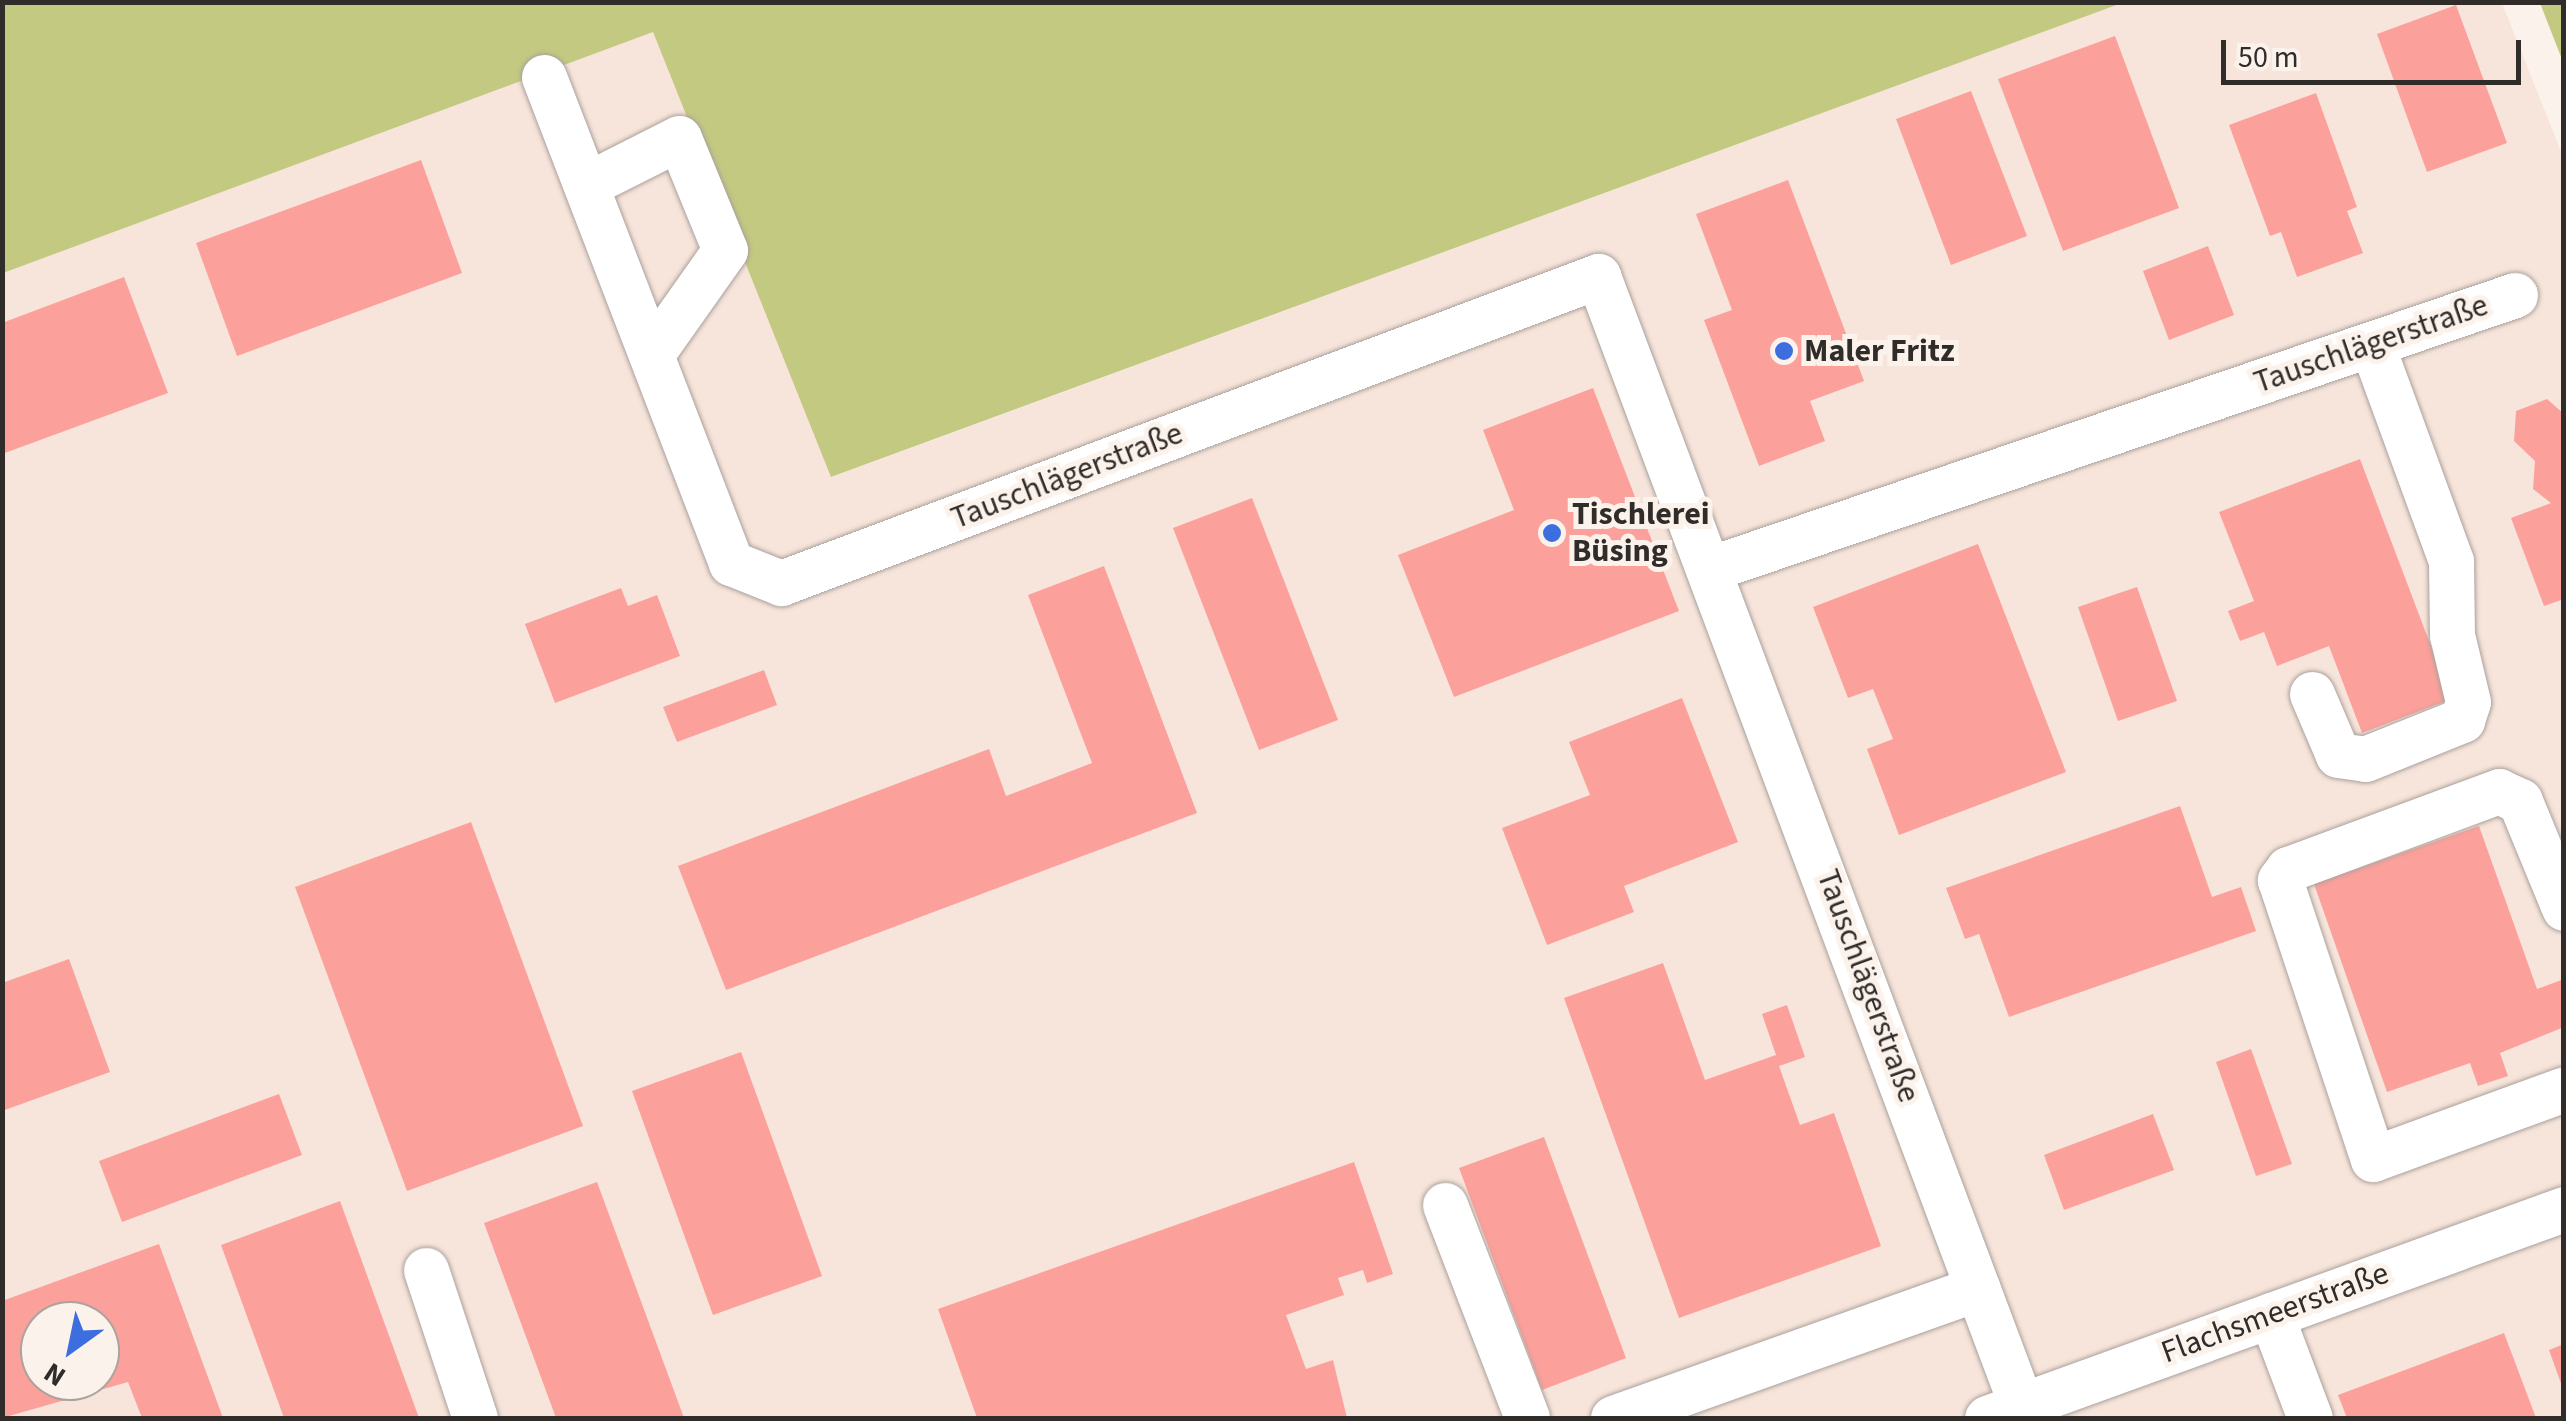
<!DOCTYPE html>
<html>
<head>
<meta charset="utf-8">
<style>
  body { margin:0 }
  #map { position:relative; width:2566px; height:1421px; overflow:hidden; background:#fcf2ec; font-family:"Source Sans 3",sans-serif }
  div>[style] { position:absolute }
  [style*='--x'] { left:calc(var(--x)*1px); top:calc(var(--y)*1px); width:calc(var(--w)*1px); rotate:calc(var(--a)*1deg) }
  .built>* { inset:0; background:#f7e5db }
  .green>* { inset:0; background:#c3c980 }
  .building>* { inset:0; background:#fca09b }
  .roads { filter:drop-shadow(0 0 2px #aba19c) drop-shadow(0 0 2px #aba19c) }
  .minor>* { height:45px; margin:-22.5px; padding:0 22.5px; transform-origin:22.5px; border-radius:22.5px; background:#fff }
  .dots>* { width:28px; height:28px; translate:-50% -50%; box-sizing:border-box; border:5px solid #fcf2ec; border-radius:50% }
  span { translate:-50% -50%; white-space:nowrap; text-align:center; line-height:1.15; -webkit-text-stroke:10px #fcf2ec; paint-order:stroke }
  .street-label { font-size:32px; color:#302c2a }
  .poi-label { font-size:32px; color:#302c2a; font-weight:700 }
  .left { translate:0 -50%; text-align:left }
  .frame { position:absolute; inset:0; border:5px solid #302c2a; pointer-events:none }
  .north { position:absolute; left:20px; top:1301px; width:100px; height:100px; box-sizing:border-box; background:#fcf2ec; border:2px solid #aaa39e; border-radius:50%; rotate:213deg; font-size:28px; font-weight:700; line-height:40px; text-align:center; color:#302c2a }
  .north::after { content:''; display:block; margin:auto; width:35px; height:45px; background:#3c6edf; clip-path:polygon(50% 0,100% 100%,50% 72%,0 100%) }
  .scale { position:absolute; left:2221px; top:40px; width:300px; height:45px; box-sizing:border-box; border:5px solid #302c2a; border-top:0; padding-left:12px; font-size:30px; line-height:35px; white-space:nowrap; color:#302c2a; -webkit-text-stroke:8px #fcf2ec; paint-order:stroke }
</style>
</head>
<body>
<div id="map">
  <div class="built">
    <i style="clip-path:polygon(evenodd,2122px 3px,2502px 3px,2564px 159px,2563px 1418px,3px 1418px,3px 267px,653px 32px,832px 477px,2122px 3px,40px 1321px,100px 1321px,100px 1381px,40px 1381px,40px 1321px)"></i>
  </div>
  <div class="green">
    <i style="clip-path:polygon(3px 3px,2122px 3px,831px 477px,653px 32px,3px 273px)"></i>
    <i style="clip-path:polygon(2540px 3px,2563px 3px,2563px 62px)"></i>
  </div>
  <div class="building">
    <i style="clip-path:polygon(2456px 5px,2507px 143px,2427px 172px,2377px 34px)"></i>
    <i style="clip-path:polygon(2115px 36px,2179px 208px,2063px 251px,1998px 79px)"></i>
    <i style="clip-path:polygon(1971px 91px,2027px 236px,1951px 265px,1896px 119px)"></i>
    <i style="clip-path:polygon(2316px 93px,2357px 207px,2347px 211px,2363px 253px,2297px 277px,2281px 232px,2270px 236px,2229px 125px)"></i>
    <i style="clip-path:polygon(421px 160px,462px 273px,237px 356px,196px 243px)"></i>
    <i style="clip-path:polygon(1788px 180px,1864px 381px,1810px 401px,1825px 441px,1759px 466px,1704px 320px,1732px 310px,1696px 214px)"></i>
    <i style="clip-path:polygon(2208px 246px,2234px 315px,2169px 340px,2143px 271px)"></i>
    <i style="clip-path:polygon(124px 277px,168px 393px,2px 454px,2px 323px)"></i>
    <i style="clip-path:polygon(1593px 388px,1679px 611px,1454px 697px,1398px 555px,1514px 510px,1483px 430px)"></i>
    <i style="clip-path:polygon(2547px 399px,2564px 414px,2564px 599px,2544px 606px,2511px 518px,2551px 503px,2533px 489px,2535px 461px,2514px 441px,2516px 411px)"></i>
    <i style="clip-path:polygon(2360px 459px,2451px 699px,2362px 733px,2329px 646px,2277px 666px,2264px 632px,2240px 641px,2228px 611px,2254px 601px,2219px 512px)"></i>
    <i style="clip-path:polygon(1252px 498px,1338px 720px,1259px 750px,1173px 528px)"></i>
    <i style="clip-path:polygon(1978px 544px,2066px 772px,1899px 835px,1867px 749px,1893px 739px,1873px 689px,1848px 698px,1813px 607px)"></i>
    <i style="clip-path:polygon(1104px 566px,1197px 813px,726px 990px,678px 866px,989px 749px,1006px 796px,1092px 763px,1028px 595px)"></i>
    <i style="clip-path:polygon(2137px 587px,2177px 701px,2118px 721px,2078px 607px)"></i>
    <i style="clip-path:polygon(621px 588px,628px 606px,657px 595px,680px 656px,555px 703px,525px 624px)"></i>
    <i style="clip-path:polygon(764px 670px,777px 705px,677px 742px,663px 707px)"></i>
    <i style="clip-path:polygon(1682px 698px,1738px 842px,1624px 886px,1634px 912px,1547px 945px,1502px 828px,1590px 795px,1569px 742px)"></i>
    <i style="clip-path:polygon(2180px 806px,2212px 897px,2241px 887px,2256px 931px,2009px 1017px,1979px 934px,1965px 939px,1946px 888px)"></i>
    <i style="clip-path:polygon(471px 822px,583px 1126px,407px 1191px,295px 887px)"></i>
    <i style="clip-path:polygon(2479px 826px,2537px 989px,2564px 979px,2564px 1027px,2500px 1053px,2508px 1076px,2478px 1086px,2470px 1063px,2387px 1092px,2314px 884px)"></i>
    <i style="clip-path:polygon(69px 959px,110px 1072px,2px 1111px,2px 983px)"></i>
    <i style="clip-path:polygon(1663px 963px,1705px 1080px,1776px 1055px,1762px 1014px,1787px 1005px,1805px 1057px,1779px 1066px,1800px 1125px,1834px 1113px,1881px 1246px,1679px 1318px,1564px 998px)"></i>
    <i style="clip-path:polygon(2251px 1049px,2292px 1164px,2256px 1176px,2216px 1062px)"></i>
    <i style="clip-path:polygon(741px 1052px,822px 1276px,713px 1315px,632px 1091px)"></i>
    <i style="clip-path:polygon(279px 1094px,302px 1155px,122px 1222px,99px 1161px)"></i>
    <i style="clip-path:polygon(2153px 1114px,2174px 1170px,2064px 1210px,2044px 1155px)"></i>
    <i style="clip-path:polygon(1544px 1137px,1626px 1358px,1542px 1390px,1459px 1168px)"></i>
    <i style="clip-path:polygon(1354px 1162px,1393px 1274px,1367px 1283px,1363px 1270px,1338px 1278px,1344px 1295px,1286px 1315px,1306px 1369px,1333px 1360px,1347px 1418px,977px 1418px,938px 1309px)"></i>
    <i style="clip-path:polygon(597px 1182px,684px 1418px,556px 1418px,484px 1223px)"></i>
    <i style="clip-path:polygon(340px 1201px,419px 1418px,284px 1418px,221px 1245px)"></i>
    <i style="clip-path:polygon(evenodd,159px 1244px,223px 1418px,142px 1418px,128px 1382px,2px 1418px,2px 1301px,159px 1244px,40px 1321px,100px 1321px,100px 1381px,40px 1381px,40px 1321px)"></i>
    <i style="clip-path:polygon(2504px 1333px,2536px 1418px,2347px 1418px,2338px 1395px)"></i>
    <i style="clip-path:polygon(2564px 1344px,2564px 1389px,2563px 1389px,2549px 1350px)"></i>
  </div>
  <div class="roads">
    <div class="minor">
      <i style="--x:544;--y:77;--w:521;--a:68.95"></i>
      <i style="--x:731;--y:563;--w:54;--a:21.8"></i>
      <i style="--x:781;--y:583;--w:873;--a:-20.59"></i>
      <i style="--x:1598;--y:276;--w:1220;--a:69.45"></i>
      <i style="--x:586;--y:185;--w:104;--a:-26.8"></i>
      <i style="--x:679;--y:138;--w:121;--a:67.7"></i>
      <i style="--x:725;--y:250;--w:128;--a:125.2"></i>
      <i style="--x:1715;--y:567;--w:845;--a:-18.78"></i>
      <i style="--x:2312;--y:694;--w:66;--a:66.9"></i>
      <i style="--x:2338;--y:755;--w:27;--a:8"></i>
      <i style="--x:2365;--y:759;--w:105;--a:-21.9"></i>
      <i style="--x:2462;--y:720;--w:19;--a:-72"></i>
      <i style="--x:2468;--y:702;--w:69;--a:-103.4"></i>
      <i style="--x:2452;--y:635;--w:74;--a:-90.8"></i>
      <i style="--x:2451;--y:561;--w:230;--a:-110.1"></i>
      <i style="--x:2564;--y:908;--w:116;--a:-112.4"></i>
      <i style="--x:2520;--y:801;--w:23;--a:-155"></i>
      <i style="--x:2499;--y:791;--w:225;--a:159.7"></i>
      <i style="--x:2288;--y:869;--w:14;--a:126"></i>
      <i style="--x:2280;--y:880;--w:294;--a:71.6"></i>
      <i style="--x:2373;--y:1159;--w:203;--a:-20.1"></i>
      <i style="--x:1445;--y:1205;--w:228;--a:68.9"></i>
      <i style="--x:426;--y:1270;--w:156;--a:71.7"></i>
      <i style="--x:2271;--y:1315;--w:110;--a:69.3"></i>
      <i style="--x:1613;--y:1418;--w:387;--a:-19.6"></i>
      <i style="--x:1987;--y:1418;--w:614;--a:-19.91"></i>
    </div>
  </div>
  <div class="dots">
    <i style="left:1784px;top:351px;background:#3c6edf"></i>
    <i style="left:1552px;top:533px;background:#3c6edf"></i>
  </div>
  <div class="street-label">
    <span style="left:2371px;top:344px;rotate:-19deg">Tauschlägerstraße</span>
    <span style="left:1067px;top:476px;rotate:-21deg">Tauschlägerstraße</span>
    <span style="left:1868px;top:986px;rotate:70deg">Tauschlägerstraße</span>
    <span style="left:2275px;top:1313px;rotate:-20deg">Flachsmeerstraße</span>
  </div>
  <div class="poi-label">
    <span class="left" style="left:1804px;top:351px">Maler Fritz</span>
    <span class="left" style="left:1572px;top:533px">Tischlerei<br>Büsing</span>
  </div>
  <div class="frame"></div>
  <div class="north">N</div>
  <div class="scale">50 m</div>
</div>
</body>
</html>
